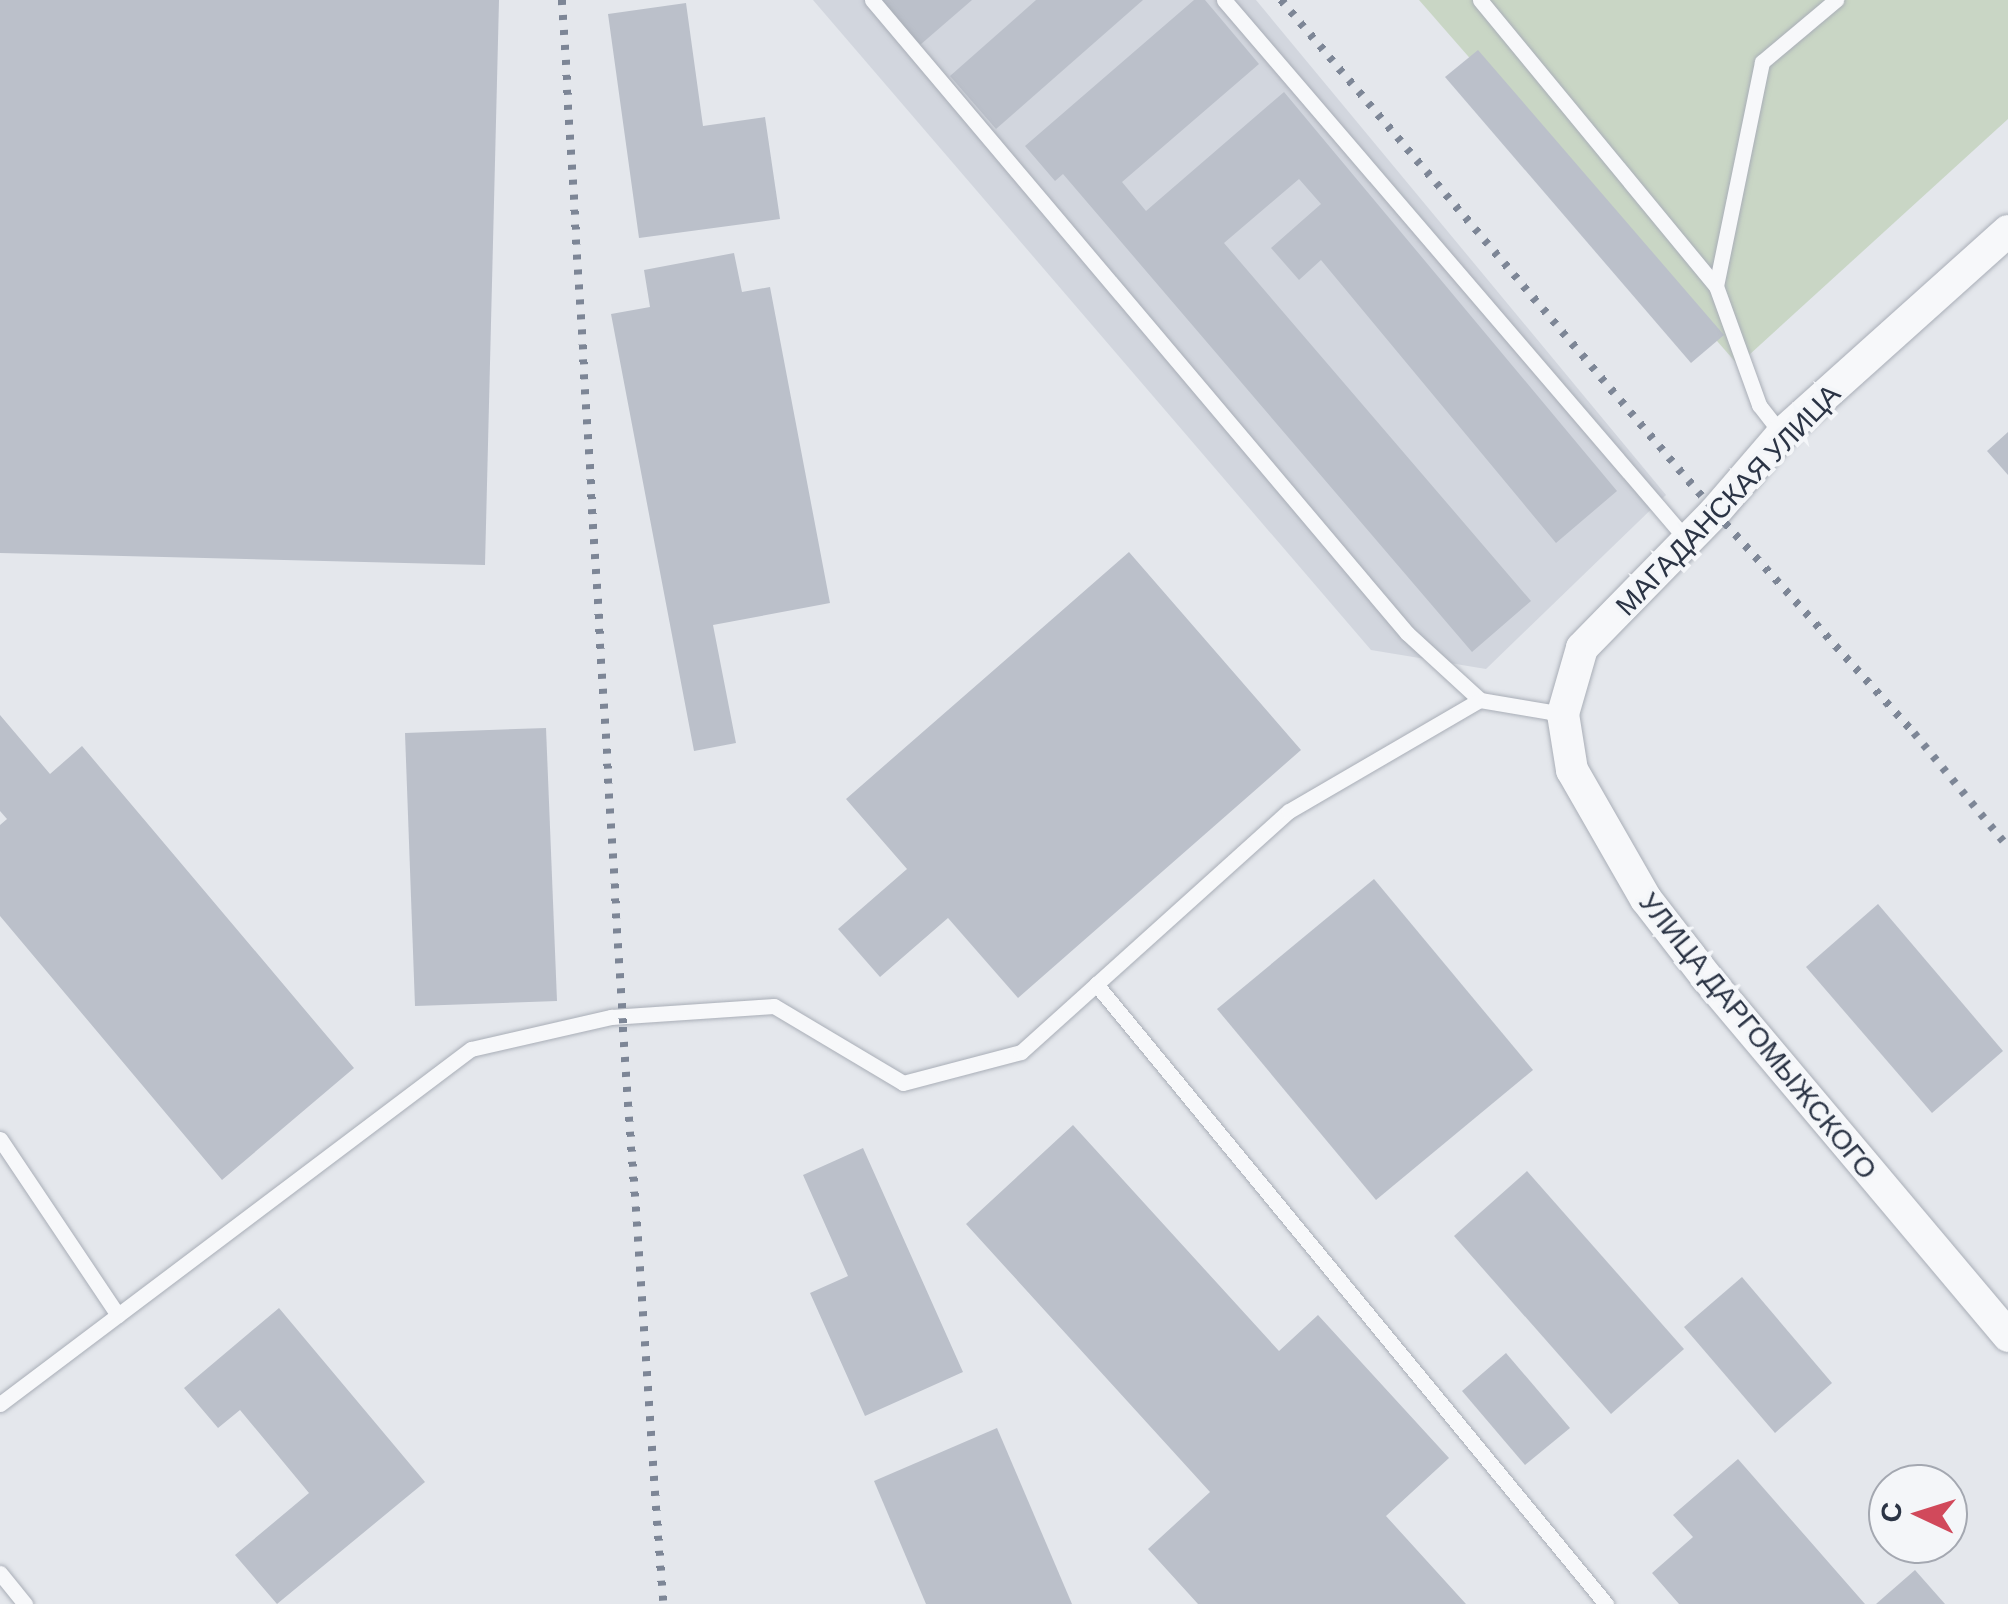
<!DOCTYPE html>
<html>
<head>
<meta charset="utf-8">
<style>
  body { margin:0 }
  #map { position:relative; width:2008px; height:1604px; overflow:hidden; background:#e4e7ec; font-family:Barlow,sans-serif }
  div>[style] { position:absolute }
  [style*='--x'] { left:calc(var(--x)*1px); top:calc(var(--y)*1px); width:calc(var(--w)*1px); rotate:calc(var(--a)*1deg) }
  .built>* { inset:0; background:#d2d6de }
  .green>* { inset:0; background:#c9d6c5 }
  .building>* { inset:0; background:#bbc0ca }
  .roads { filter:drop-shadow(0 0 2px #a9aeb7) drop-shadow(0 0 2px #a9aeb7) }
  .lane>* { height:15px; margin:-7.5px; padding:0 7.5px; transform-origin:7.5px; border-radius:7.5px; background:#f7f8fa }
  .street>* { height:32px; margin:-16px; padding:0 16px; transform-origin:16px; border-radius:16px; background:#f7f8fa }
  .rail>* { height:8px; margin-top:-4px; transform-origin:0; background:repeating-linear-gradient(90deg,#7d8696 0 5px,transparent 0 15px) }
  span { translate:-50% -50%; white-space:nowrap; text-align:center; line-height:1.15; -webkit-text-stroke:8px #f4f6f9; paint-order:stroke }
  .street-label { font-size:28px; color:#2b3445 }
  .north { position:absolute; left:1868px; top:1464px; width:100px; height:100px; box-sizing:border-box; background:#f4f6f9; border:2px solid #a4a8b1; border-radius:50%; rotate:274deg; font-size:28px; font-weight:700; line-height:40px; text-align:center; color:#2b3445 }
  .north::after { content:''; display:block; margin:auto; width:35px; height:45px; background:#d1495b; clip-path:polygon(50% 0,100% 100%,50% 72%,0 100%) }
</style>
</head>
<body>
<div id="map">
  <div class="built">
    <i style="clip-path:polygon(813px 0,1256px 0,1666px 495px,1486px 669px,1371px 650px)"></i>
  </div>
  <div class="green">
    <i style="clip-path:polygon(1419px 0,2008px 0,2008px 119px,1738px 365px)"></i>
  </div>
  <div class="building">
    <i style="clip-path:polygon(0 0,499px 0,485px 565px,0 553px)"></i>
    <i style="clip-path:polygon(880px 0,972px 0,920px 45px)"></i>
    <i style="clip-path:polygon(1036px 0,1143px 0,996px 129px,950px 76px)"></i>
    <i style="clip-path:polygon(1194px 0,1205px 0,1259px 64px,1122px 182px,1146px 211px,1284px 92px,1617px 491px,1556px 543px,1321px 260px,1299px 280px,1271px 248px,1321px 204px,1299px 179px,1224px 243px,1531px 601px,1472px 652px,1063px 174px,1055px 181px,1025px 146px)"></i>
    <i style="clip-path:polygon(686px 3px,703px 126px,765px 117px,780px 219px,639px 238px,608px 14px)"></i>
    <i style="clip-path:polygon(1478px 50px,1724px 335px,1691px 363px,1445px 77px)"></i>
    <i style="clip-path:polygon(734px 253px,742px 292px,770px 287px,830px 603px,713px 625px,736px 743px,694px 751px,611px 314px,650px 307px,644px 270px)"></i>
    <i style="clip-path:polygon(2008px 432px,2008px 475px,1987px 451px)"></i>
    <i style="clip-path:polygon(1129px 552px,1301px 750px,1018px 998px,948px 918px,880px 977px,838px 929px,907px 869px,846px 799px)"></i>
    <i style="clip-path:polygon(0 715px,50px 774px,82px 746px,354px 1068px,222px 1180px,0 916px,0 825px,7px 819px,0 811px)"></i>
    <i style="clip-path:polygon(546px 728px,557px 1001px,415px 1006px,405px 733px)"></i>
    <i style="clip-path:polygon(1374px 879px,1533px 1070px,1376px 1200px,1217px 1009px)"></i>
    <i style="clip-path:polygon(1878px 904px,2003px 1051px,1932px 1113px,1806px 967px)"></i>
    <i style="clip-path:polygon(1073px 1125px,1279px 1351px,1318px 1315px,1449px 1458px,1386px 1516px,1466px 1604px,1198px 1604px,1148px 1549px,1210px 1492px,966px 1224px)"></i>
    <i style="clip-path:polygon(863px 1148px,963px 1372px,865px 1416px,810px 1293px,848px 1276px,803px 1175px)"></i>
    <i style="clip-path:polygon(1527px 1171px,1684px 1349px,1611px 1414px,1454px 1236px)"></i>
    <i style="clip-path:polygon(1742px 1277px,1832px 1383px,1775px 1433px,1684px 1327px)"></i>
    <i style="clip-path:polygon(279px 1308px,425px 1482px,277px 1604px,235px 1555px,309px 1493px,240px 1410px,218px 1428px,184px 1388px)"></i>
    <i style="clip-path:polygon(1506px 1353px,1570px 1428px,1525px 1465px,1462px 1391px)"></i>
    <i style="clip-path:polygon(997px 1428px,1072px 1604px,926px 1604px,874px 1481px)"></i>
    <i style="clip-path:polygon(1738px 1459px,1865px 1604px,1679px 1604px,1652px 1573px,1693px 1537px,1673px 1515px)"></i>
    <i style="clip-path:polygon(1915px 1570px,1945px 1604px,1876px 1604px)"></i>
  </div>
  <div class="roads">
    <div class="lane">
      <i style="--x:872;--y:0;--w:829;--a:49.8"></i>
      <i style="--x:1407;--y:633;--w:99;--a:42.5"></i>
      <i style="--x:1480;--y:700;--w:84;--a:9.6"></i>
      <i style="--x:1224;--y:0;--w:711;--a:49.39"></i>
      <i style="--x:1480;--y:0;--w:371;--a:50.5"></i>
      <i style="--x:1716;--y:286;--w:127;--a:70.1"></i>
      <i style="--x:1759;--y:405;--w:37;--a:52"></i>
      <i style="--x:1716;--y:286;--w:229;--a:-78.4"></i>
      <i style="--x:1762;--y:62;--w:97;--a:-40"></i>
      <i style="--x:1096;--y:984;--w:803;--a:50.56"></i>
      <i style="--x:0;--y:1139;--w:212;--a:56.2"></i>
      <i style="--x:0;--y:1404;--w:590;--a:-37.01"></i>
      <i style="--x:471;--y:1049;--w:144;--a:-12.9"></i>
      <i style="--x:611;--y:1017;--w:163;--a:-3.9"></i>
      <i style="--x:774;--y:1006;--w:150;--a:30.8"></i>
      <i style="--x:903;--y:1083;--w:122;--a:-14.7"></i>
      <i style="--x:1021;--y:1052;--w:360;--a:-42"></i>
      <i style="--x:1289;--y:811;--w:221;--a:-30.2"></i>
      <i style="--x:0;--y:1573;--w:40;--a:51"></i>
    </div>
    <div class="street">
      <i style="--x:2008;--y:231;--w:304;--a:138.1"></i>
      <i style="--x:1782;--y:434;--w:103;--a:130.7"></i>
      <i style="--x:1715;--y:512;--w:190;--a:134.4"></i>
      <i style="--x:1582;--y:648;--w:69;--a:106.1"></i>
      <i style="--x:1563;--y:714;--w:57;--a:80.9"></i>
      <i style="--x:1572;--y:770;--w:149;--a:60.2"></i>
      <i style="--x:1646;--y:899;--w:100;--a:52.3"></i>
      <i style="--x:1707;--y:978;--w:468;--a:49.9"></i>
    </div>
  </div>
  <div class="rail">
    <i style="--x:562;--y:0;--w:1029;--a:86.6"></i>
    <i style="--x:623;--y:1027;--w:578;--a:86.03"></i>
    <i style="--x:1281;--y:0;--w:671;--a:49.71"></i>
    <i style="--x:1715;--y:512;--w:297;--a:48"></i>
    <i style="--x:1914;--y:733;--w:148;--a:50.5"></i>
  </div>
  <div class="street-label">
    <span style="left:1727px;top:499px;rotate:-46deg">МАГАДАНСКАЯ УЛИЦА</span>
    <span style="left:1759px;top:1035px;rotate:51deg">УЛИЦА ДАРГОМЫЖСКОГО</span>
  </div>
  <div class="north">С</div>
</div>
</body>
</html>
